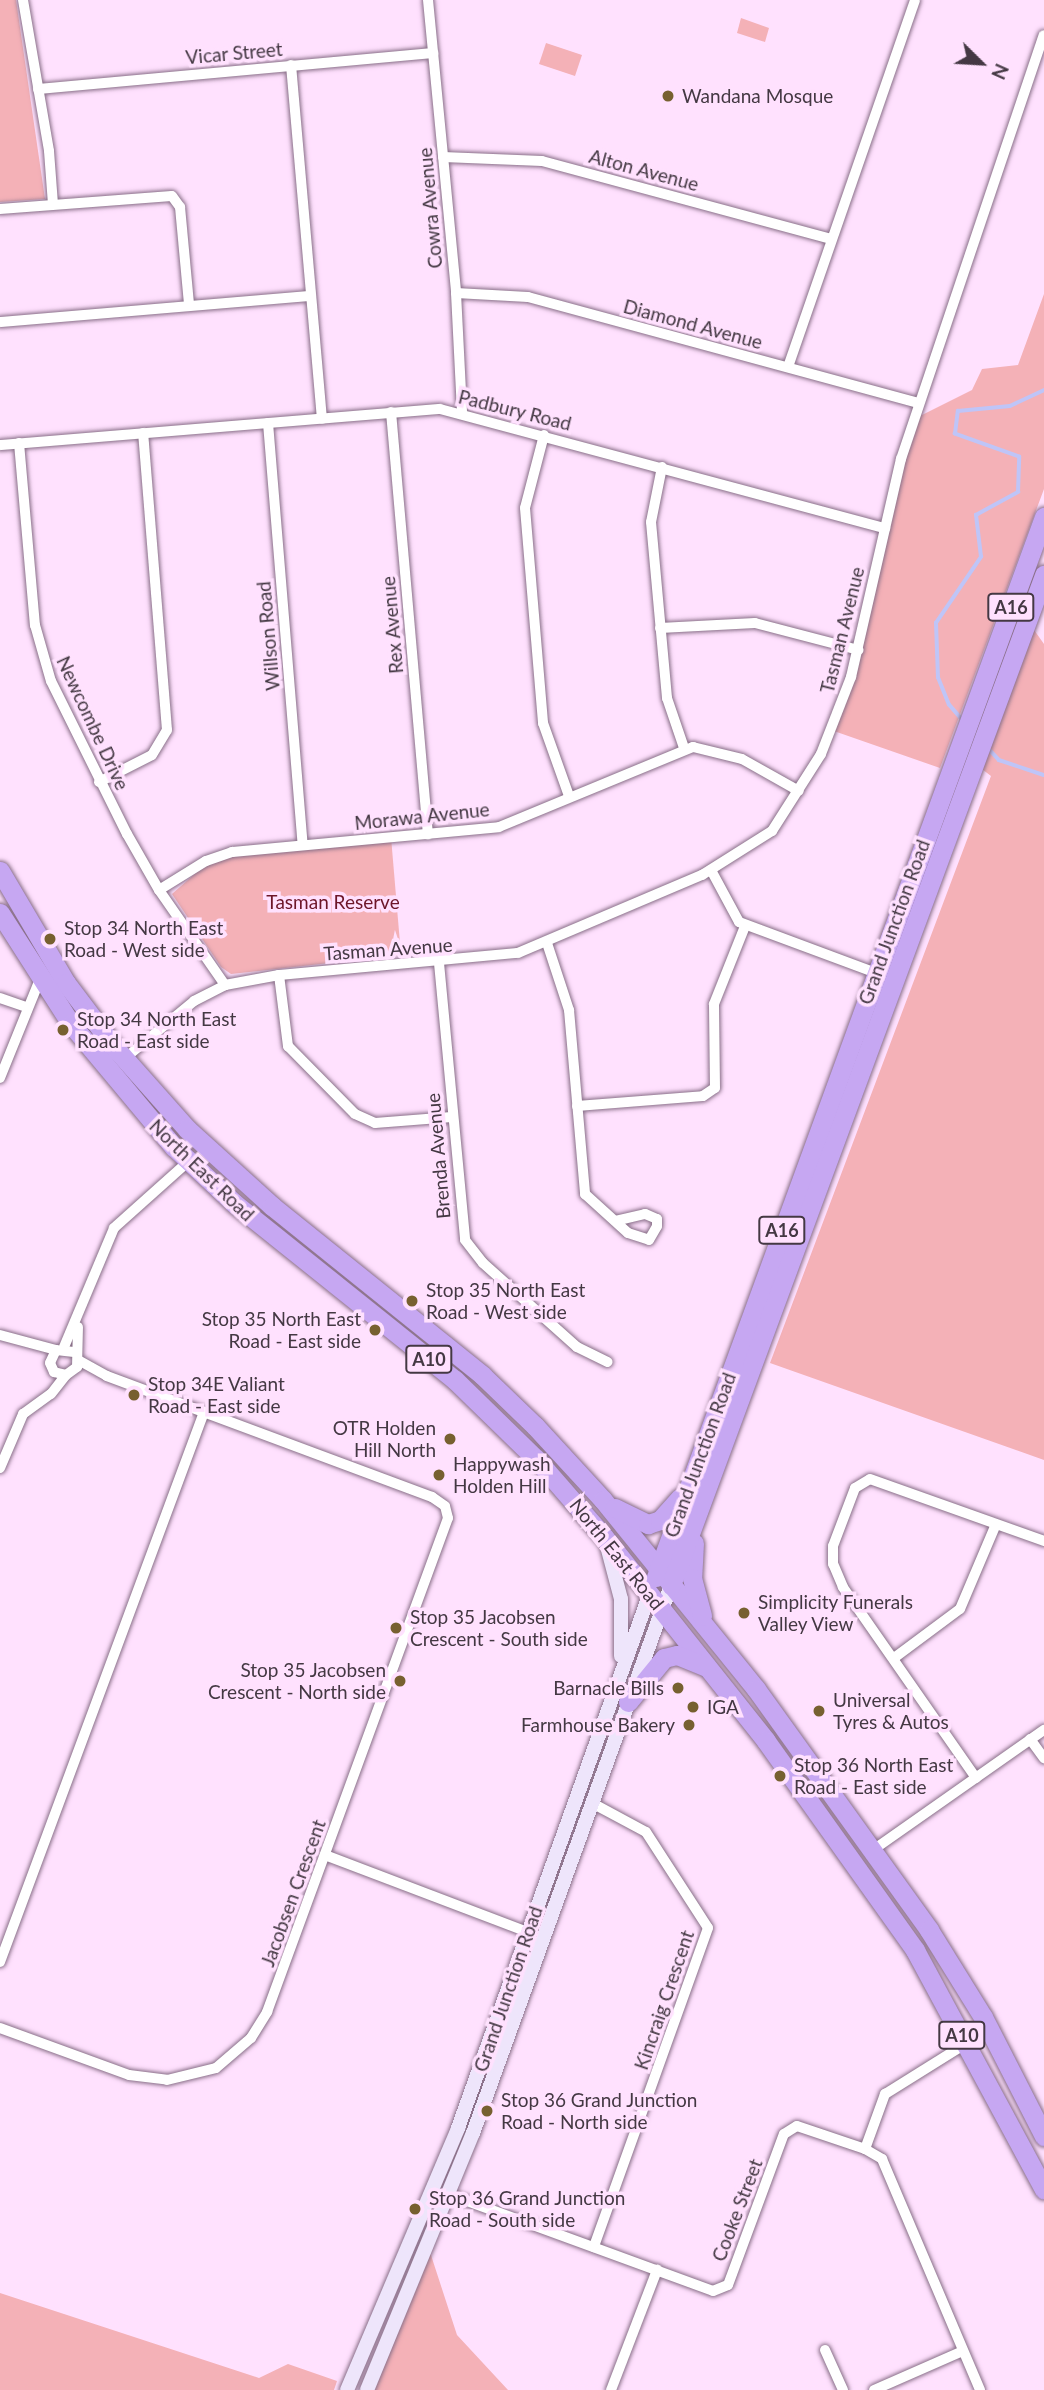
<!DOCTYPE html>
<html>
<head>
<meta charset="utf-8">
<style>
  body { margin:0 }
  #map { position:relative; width:1044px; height:2390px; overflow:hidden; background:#ffe1fe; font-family:Lato,sans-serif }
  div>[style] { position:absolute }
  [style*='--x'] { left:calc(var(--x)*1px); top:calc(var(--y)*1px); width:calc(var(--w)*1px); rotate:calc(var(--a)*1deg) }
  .green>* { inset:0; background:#f4b1b7 }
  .stream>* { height:3.5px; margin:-1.75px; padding:0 1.75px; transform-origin:1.75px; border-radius:1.75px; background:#bfc5f8 }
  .roads { filter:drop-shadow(0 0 2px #896f88) drop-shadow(0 0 2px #896f88) }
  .street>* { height:10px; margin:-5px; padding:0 5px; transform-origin:5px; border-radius:5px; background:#fff }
  .secondary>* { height:14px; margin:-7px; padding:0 7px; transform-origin:7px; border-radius:7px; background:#eee5fb }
  .highway>* { height:19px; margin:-9.5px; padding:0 9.5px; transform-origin:9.5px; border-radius:9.5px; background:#c6a7f2 }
  .dots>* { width:19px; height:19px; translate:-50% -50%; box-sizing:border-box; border:4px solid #ffe1fe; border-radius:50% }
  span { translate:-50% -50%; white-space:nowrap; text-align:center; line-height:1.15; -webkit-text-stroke:7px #ffe1fe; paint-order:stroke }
  .shield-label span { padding:2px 5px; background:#ffe1fe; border:2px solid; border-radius:5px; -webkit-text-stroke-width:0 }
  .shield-label { font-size:18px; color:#443843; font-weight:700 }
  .street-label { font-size:19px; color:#443843 }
  .poi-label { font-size:19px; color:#443843 }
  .left { translate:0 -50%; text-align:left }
  .right { translate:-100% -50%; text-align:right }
  .park-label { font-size:19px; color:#6d1629 }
  .north { position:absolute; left:946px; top:28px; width:70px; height:70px; -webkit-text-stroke:5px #ffe1fe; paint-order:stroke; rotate:114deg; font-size:19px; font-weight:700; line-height:28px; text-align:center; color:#443843 }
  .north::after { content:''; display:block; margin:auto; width:24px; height:32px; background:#443843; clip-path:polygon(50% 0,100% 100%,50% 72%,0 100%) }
</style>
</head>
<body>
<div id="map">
  <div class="green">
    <i style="clip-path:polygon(0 0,16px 0,45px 199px,0 202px)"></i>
    <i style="clip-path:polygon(741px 18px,769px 28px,765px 42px,737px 33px)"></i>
    <i style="clip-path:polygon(546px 43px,582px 55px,575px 76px,539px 64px)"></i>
    <i style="clip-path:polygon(1044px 294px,1044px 489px,940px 768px,831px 730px,859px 650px,914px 419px,972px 390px,982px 369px,1018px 365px)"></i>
    <i style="clip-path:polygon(1027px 620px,1044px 644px,1044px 1460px,770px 1363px,991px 776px,974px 763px)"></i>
    <i style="clip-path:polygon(391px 837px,401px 955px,231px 974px,221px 967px,172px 894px,197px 872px,232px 852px)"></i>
    <i style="clip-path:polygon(429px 2249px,457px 2335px,508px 2390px,375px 2390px)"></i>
    <i style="clip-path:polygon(0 2293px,259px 2378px,288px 2364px,337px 2381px,334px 2390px,0 2390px)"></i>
  </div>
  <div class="stream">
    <i style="--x:963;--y:721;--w:21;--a:-131"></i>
    <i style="--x:949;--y:705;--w:29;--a:-112"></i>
    <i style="--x:938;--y:678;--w:55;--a:-92.1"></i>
    <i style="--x:936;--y:623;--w:80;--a:-55.7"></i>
    <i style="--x:981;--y:557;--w:42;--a:-96.8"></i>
    <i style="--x:976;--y:515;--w:48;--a:-28.7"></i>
    <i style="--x:1018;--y:492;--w:35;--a:-88"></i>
    <i style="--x:1019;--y:457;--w:68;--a:-160.2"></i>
    <i style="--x:955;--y:434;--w:23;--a:-83"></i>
    <i style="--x:958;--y:411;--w:52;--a:-5.5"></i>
    <i style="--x:1010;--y:406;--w:38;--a:-25"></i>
    <i style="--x:988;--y:748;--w:16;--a:47"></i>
    <i style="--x:999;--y:760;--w:47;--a:18.4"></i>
  </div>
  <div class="roads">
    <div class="street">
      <i style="--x:23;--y:0;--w:153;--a:80.2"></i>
      <i style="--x:49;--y:151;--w:53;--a:85.7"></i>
      <i style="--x:428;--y:0;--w:294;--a:84.5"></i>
      <i style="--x:456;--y:293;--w:120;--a:87.1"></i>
      <i style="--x:291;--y:65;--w:355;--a:85"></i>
      <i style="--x:38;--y:89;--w:397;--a:-5.2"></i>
      <i style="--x:443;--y:157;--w:99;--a:2.3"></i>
      <i style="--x:542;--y:161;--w:300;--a:15.1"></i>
      <i style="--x:0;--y:209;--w:172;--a:-4.3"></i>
      <i style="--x:172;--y:196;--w:14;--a:54"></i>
      <i style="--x:180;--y:207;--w:97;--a:84.7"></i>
      <i style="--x:456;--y:293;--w:72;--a:3.2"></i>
      <i style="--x:528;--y:297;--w:405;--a:15.2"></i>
      <i style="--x:0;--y:322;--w:311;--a:-4.8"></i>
      <i style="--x:788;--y:367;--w:388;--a:-70.9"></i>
      <i style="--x:391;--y:412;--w:424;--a:85"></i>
      <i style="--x:268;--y:423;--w:423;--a:85.3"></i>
      <i style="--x:544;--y:435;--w:75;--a:104.6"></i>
      <i style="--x:525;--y:508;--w:216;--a:85.2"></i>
      <i style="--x:543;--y:723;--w:77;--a:70.4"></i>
      <i style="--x:19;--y:443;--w:183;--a:85"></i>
      <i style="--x:35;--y:625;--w:58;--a:74.1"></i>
      <i style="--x:51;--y:681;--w:171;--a:63.6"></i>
      <i style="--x:127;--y:834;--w:64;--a:60.3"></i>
      <i style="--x:159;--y:890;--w:116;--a:55.2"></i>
      <i style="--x:0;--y:445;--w:441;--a:-4.7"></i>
      <i style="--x:440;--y:409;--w:461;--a:15"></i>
      <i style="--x:662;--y:467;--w:56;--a:101.3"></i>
      <i style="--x:651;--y:522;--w:177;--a:84.8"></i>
      <i style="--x:667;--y:698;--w:53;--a:71.2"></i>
      <i style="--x:660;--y:628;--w:95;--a:-3"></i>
      <i style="--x:755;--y:623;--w:107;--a:14.6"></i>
      <i style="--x:99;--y:782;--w:59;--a:-27"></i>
      <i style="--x:152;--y:755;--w:29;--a:-59"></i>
      <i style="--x:167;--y:730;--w:298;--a:-94.6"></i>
      <i style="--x:711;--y:870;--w:59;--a:61.7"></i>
      <i style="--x:739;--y:922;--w:146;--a:20.4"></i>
      <i style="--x:159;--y:890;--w:55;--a:-31.7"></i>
      <i style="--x:206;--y:861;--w:28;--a:-19"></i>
      <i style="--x:232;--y:852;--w:268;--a:-5.3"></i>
      <i style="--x:499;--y:827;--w:210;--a:-22.4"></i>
      <i style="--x:693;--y:747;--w:50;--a:13.8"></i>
      <i style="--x:742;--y:759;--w:65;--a:29.3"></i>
      <i style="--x:547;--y:943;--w:71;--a:71.8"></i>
      <i style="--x:569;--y:1010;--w:185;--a:85"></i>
      <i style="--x:585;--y:1194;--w:58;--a:42.2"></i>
      <i style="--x:628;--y:1233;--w:22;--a:18"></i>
      <i style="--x:649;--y:1240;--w:16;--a:-60"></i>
      <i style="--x:657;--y:1226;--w:7;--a:-90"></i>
      <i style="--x:657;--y:1219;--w:13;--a:-157"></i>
      <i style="--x:645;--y:1214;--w:28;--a:167"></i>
      <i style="--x:439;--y:963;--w:278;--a:84.6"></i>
      <i style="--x:465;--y:1240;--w:29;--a:52"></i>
      <i style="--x:483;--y:1263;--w:126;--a:41.8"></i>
      <i style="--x:577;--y:1347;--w:34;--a:26"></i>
      <i style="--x:279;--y:975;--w:72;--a:82.8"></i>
      <i style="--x:288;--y:1046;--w:95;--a:45.4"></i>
      <i style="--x:355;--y:1114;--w:22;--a:24"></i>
      <i style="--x:375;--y:1123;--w:77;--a:-4.5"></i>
      <i style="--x:0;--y:998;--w:28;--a:19"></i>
      <i style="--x:124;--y:1059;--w:91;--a:-39.6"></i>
      <i style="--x:194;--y:1001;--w:35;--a:-27"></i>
      <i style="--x:225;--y:985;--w:55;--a:-10.5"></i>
      <i style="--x:279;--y:975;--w:240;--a:-5.3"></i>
      <i style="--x:518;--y:953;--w:200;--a:-23"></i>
      <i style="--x:702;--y:875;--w:83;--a:-32.2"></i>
      <i style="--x:772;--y:831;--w:91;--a:-57.5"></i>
      <i style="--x:821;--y:754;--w:83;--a:-68.7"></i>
      <i style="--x:851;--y:677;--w:224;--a:-77.1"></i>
      <i style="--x:901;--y:459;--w:447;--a:-71.4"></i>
      <i style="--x:0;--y:1078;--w:107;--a:-68"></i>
      <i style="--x:577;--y:1106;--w:126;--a:-4.5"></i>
      <i style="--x:703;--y:1096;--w:14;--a:-34"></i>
      <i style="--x:715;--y:1088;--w:84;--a:-90.7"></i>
      <i style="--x:714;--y:1004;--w:84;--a:-68.3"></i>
      <i style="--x:0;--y:1335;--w:58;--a:15"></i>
      <i style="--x:64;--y:1347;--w:129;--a:-67.2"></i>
      <i style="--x:114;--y:1228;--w:101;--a:-41.8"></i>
      <i style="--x:74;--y:1352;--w:18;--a:-174"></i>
      <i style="--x:56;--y:1350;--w:14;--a:115"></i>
      <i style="--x:50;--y:1363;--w:10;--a:66"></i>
      <i style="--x:54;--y:1372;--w:12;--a:14"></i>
      <i style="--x:66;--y:1375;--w:14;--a:-36"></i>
      <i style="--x:77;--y:1367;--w:40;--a:-88.6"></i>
      <i style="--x:0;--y:1468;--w:59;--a:-66.9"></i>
      <i style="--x:23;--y:1414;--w:34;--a:-36"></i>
      <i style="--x:51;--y:1394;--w:24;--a:-52"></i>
      <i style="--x:894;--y:1658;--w:82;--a:-36.6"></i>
      <i style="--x:960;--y:1609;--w:92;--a:-67"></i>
      <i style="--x:1030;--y:1739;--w:24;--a:54"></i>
      <i style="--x:976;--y:1778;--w:233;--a:-124.9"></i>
      <i style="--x:843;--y:1587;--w:25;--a:-113"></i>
      <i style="--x:833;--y:1564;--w:18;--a:-90"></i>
      <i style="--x:833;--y:1546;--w:62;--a:-69.2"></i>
      <i style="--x:855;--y:1488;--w:17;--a:-31"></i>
      <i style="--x:870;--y:1479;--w:185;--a:19.6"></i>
      <i style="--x:592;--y:1803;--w:61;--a:28.2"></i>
      <i style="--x:646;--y:1832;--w:114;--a:57.1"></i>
      <i style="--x:708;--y:1928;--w:339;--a:109.7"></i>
      <i style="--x:873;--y:1850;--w:209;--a:-35.1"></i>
      <i style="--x:325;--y:1855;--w:217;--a:20.8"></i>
      <i style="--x:0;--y:1962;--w:587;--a:-69.65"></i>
      <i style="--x:0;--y:2028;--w:137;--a:20"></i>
      <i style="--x:129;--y:2075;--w:38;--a:7"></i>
      <i style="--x:167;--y:2080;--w:50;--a:-13.8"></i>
      <i style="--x:216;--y:2068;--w:46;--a:-40.6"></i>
      <i style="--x:251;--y:2038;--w:31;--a:-58"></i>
      <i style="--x:267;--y:2012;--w:526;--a:-69.88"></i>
      <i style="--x:448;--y:1518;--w:12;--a:-104"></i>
      <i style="--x:445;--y:1506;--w:16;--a:-145"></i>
      <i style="--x:432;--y:1497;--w:347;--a:-159.6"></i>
      <i style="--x:107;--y:1376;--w:33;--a:-151"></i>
      <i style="--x:865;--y:2149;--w:20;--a:30"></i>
      <i style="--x:882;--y:2159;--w:251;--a:67"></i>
      <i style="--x:448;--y:2194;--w:282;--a:20.1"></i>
      <i style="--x:713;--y:2291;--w:16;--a:-22"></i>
      <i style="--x:728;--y:2285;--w:161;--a:-69.7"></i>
      <i style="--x:784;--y:2134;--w:15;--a:-32"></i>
      <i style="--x:797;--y:2126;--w:72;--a:18.7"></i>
      <i style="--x:865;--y:2149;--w:59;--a:-70"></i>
      <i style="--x:885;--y:2094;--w:97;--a:-31.9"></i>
      <i style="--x:825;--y:2350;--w:44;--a:65.8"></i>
      <i style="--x:611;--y:2390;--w:129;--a:-69"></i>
      <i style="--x:874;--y:2390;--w:97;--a:-23.7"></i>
    </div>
    <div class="secondary">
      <i style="--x:607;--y:1546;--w:55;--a:75.2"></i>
      <i style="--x:621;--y:1599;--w:57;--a:90"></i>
      <i style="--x:347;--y:2390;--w:285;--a:-67"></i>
      <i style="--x:458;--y:2128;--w:568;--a:-70.26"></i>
      <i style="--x:367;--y:2390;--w:278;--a:-67.6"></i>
      <i style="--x:473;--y:2133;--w:583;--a:-70.13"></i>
    </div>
    <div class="highway">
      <i style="--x:0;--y:871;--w:130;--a:59.5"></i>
      <i style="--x:66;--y:983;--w:83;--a:52.9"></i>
      <i style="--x:116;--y:1049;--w:107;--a:48.4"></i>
      <i style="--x:187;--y:1129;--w:115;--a:42.2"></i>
      <i style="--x:272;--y:1206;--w:270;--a:38.8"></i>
      <i style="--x:482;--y:1375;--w:74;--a:43.9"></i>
      <i style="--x:535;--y:1426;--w:100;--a:47.4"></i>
      <i style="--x:603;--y:1500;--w:243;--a:51"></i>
      <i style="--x:756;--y:1689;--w:297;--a:54.3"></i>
      <i style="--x:929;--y:1930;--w:102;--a:58.2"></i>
      <i style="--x:983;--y:2017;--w:134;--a:62.9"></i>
      <i style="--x:0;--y:913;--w:132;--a:57.4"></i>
      <i style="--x:71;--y:1024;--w:160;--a:50.1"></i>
      <i style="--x:174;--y:1147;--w:82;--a:43"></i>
      <i style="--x:234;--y:1203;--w:283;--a:38.7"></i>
      <i style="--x:455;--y:1380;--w:113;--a:44.3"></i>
      <i style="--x:536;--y:1459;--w:103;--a:48.9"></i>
      <i style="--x:604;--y:1537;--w:260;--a:51.5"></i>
      <i style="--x:766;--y:1741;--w:257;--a:54.5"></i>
      <i style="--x:915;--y:1950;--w:272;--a:61.7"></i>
      <i style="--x:615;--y:1508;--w:37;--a:26"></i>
      <i style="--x:648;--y:1524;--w:13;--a:-18"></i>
      <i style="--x:660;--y:1520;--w:30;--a:-48"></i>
      <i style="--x:694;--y:1543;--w:35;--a:93"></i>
      <i style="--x:692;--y:1578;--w:39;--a:75"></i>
      <i style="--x:656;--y:1577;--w:1129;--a:-69.9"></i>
      <i style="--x:671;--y:1585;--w:1077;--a:-69.73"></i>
      <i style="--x:628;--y:1702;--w:57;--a:-50.7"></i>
      <i style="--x:664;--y:1658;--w:13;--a:-13"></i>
      <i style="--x:677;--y:1655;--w:31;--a:22"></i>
    </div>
  </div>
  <div class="dots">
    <i style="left:668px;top:96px;background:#776030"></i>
    <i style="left:50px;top:939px;background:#776030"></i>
    <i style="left:63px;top:1030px;background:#776030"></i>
    <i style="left:412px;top:1301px;background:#776030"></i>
    <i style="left:375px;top:1330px;background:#776030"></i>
    <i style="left:134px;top:1395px;background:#776030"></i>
    <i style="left:450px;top:1439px;background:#776030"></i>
    <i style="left:439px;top:1475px;background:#776030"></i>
    <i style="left:744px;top:1613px;background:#776030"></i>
    <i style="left:396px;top:1628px;background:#776030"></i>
    <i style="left:400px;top:1681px;background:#776030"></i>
    <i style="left:678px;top:1688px;background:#776030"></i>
    <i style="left:693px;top:1707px;background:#776030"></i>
    <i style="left:819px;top:1711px;background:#776030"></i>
    <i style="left:689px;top:1725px;background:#776030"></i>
    <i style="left:780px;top:1776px;background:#776030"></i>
    <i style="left:487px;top:2111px;background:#776030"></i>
    <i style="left:415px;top:2209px;background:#776030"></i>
  </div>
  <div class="shield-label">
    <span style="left:1011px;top:607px">A16</span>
    <span style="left:782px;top:1230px">A16</span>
    <span style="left:429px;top:1359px">A10</span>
    <span style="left:962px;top:2035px">A10</span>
  </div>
  <div class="street-label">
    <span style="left:234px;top:53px;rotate:-5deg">Vicar Street</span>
    <span style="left:644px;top:170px;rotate:15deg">Alton Avenue</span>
    <span style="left:430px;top:208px;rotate:-95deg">Cowra Avenue</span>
    <span style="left:693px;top:324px;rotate:15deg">Diamond Avenue</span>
    <span style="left:515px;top:410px;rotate:14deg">Padbury Road</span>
    <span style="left:392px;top:625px;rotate:-95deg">Rex Avenue</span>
    <span style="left:842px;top:630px;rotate:-76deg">Tasman Avenue</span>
    <span style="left:268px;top:636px;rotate:-95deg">Willson Road</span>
    <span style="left:93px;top:723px;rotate:65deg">Newcombe Drive</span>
    <span style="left:422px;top:816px;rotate:-6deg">Morawa Avenue</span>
    <span style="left:894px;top:922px;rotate:-70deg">Grand Junction Road</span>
    <span style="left:388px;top:949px;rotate:-4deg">Tasman Avenue</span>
    <span style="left:438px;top:1156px;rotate:-95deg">Brenda Avenue</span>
    <span style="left:202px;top:1170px;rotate:44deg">North East Road</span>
    <span style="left:700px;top:1455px;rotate:-70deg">Grand Junction Road</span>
    <span style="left:617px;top:1554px;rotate:51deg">North East Road</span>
    <span style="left:293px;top:1893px;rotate:-70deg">Jacobsen Crescent</span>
    <span style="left:508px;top:1989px;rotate:-71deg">Grand Junction Road</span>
    <span style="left:664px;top:2000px;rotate:-71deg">Kincraig Crescent</span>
    <span style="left:737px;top:2210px;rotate:-69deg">Cooke Street</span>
  </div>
  <div class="poi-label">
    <span class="left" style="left:682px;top:96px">Wandana Mosque</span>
    <span class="left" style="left:64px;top:939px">Stop 34 North East<br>Road - West side</span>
    <span class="left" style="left:77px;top:1030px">Stop 34 North East<br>Road - East side</span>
    <span class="left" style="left:426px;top:1301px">Stop 35 North East<br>Road - West side</span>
    <span class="right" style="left:361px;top:1330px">Stop 35 North East<br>Road - East side</span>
    <span class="left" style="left:148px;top:1395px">Stop 34E Valiant<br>Road - East side</span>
    <span class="right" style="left:436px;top:1439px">OTR Holden<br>Hill North</span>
    <span class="left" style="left:453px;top:1475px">Happywash<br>Holden Hill</span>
    <span class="left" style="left:758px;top:1613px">Simplicity Funerals<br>Valley View</span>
    <span class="left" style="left:410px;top:1628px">Stop 35 Jacobsen<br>Crescent - South side</span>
    <span class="right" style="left:386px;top:1681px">Stop 35 Jacobsen<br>Crescent - North side</span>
    <span class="right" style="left:664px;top:1688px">Barnacle Bills</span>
    <span class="left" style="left:833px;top:1711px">Universal<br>Tyres &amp; Autos</span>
    <span class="left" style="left:707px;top:1707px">IGA</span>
    <span class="right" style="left:675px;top:1725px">Farmhouse Bakery</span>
    <span class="left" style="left:794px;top:1776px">Stop 36 North East<br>Road - East side</span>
    <span class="left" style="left:501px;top:2111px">Stop 36 Grand Junction<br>Road - North side</span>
    <span class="left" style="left:429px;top:2209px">Stop 36 Grand Junction<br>Road - South side</span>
  </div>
  <div class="park-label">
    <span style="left:333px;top:902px">Tasman Reserve</span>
  </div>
  <div class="north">N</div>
</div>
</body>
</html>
